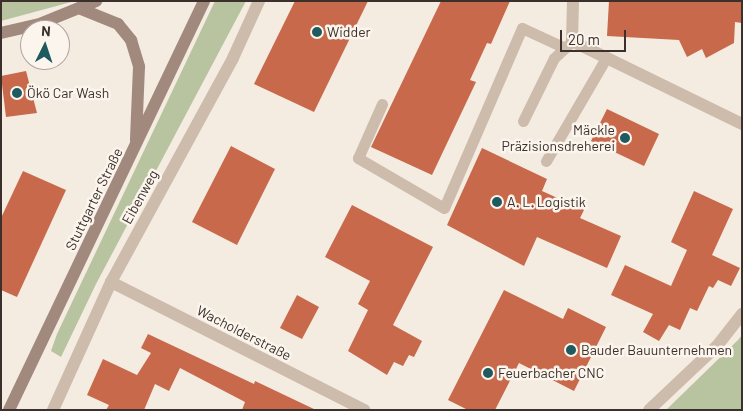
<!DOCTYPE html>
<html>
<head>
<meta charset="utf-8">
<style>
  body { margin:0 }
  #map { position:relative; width:743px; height:411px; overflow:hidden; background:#f4ebe1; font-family:Barlow,sans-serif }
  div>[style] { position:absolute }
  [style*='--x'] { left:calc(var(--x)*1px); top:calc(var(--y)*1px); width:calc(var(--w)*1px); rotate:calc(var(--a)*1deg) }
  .green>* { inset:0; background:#b8c4a0 }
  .building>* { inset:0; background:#c8694b }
  .lane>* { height:11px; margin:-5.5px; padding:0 5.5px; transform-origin:5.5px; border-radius:5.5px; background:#cdbbac }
  .street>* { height:12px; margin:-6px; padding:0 6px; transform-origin:6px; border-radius:6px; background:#cdbbac }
  .secondary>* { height:12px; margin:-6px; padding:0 6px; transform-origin:6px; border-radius:6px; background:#a18a7d }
  .dots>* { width:14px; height:14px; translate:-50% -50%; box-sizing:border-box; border:2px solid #fbf5ee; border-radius:50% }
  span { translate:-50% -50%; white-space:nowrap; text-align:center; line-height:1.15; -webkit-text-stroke:5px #fbf5ee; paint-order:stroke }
  .poi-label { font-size:14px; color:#3b302b }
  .left { translate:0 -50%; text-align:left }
  .right { translate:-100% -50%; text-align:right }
  .street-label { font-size:14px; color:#3b302b }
  .frame { position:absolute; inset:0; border:2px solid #3b302b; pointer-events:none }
  .north { position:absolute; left:20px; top:20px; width:50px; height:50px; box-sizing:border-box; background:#fbf5ee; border:1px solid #aea6a0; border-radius:50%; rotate:4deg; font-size:14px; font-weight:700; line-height:20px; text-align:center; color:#3b302b }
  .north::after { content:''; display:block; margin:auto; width:18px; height:22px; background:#1f5a5e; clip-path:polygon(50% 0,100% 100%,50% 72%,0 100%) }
  .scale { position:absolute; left:560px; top:30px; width:66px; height:22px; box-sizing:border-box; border:2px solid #3b302b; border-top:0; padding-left:6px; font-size:15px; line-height:18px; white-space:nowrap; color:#3b302b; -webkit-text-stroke:4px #fbf5ee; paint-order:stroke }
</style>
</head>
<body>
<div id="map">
  <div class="green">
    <i style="clip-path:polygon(1px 1px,75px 1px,1px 21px)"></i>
    <i style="clip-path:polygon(215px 1px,246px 1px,96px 284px,61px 357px,51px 351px,57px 334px)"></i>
    <i style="clip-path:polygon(742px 335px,742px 410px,666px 410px,738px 340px)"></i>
  </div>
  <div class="building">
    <i style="clip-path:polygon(295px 1px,368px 1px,314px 112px,254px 84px)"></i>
    <i style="clip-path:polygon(441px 1px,510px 1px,491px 44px,487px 43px,470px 80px,476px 82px,432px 175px,371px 147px)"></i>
    <i style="clip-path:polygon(609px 1px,742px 1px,742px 23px,735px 22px,734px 43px,706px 58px,702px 49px,687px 57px,679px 40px,607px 36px)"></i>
    <i style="clip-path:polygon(26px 71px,37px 113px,6px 117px,1px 76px)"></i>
    <i style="clip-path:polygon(607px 109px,659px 134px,644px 166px,591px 141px)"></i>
    <i style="clip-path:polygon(231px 146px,275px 169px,237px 245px,192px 222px)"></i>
    <i style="clip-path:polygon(482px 148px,547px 179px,542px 191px,584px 210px,580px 218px,621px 236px,607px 268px,537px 237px,524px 266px,447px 225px)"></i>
    <i style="clip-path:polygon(23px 171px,66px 190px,17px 297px,1px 290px,1px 218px)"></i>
    <i style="clip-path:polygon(694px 191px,733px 209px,712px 255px,740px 268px,731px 286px,718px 280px,713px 288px,709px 286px,697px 311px,690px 308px,680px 330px,669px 325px,659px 341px,643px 332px,653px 314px,611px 295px,625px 265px,671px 286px,687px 250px,671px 242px)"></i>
    <i style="clip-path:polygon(352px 205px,433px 247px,393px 325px,422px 341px,414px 357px,409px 355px,403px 366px,394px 362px,387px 375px,348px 351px,368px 310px,358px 304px,370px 281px,325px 257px)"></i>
    <i style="clip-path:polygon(504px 290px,563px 319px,568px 308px,606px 327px,574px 391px,519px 363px,495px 410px,468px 410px,448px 400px)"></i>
    <i style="clip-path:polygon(297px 295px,319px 307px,302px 339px,280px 328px)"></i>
    <i style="clip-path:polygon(148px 334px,254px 384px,255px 381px,316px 410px,242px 410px,245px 402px,180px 368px,169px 391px,155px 384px,144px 410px,106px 410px,109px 405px,87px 395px,103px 359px,137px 375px,151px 353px,141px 348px)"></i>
  </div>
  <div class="lane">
    <i style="--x:382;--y:104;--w:59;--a:114"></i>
    <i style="--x:358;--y:158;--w:99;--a:30.2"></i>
    <i style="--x:444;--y:208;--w:196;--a:-66.6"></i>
    <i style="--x:522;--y:28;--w:47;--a:24.9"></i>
    <i style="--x:523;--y:121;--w:70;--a:-63.8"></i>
    <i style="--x:554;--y:58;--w:21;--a:-43"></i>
    <i style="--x:546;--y:161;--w:119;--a:-59.8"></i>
  </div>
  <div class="street">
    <i style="--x:573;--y:1;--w:40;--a:91.4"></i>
    <i style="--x:572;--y:41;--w:189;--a:26"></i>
    <i style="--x:111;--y:282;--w:284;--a:26.8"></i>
    <i style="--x:53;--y:410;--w:141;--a:-65.6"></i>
    <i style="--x:111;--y:282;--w:255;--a:-61.4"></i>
    <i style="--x:233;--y:58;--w:63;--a:-65.5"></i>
    <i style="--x:649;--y:410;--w:93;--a:-43.3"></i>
    <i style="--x:717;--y:346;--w:41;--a:-52"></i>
  </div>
  <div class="secondary">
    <i style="--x:81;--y:9;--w:40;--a:22"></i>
    <i style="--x:118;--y:24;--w:21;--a:51"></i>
    <i style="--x:131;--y:40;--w:28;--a:73"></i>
    <i style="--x:139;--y:67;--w:73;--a:92.4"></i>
    <i style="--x:1;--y:33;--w:37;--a:-13"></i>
    <i style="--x:37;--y:25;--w:64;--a:-22.1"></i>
    <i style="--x:9;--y:410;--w:453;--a:-64.5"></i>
  </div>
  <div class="dots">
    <i style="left:317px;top:32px;background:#1f5a5e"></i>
    <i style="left:17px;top:93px;background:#1f5a5e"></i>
    <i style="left:625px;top:138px;background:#1f5a5e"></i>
    <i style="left:497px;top:202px;background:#1f5a5e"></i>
    <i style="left:571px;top:350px;background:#1f5a5e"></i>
    <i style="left:488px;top:373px;background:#1f5a5e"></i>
  </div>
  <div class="poi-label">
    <span class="left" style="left:327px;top:32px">Widder</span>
    <span class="left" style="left:27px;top:93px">Ökö Car Wash</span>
    <span class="right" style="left:615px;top:138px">Mäckle<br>Präzisionsdreherei</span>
    <span class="left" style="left:507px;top:202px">A. L. Logistik</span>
    <span class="left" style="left:581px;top:350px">Bauder Bauunternehmen</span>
    <span class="left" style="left:498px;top:373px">Feuerbacher CNC</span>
  </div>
  <div class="street-label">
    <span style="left:140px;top:197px;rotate:-61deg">Eibenweg</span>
    <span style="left:94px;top:199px;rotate:-64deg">Stuttgarter Straße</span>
    <span style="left:244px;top:333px;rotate:27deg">Wacholderstraße</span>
  </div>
  <div class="frame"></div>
  <div class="north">N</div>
  <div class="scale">20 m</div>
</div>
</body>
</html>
